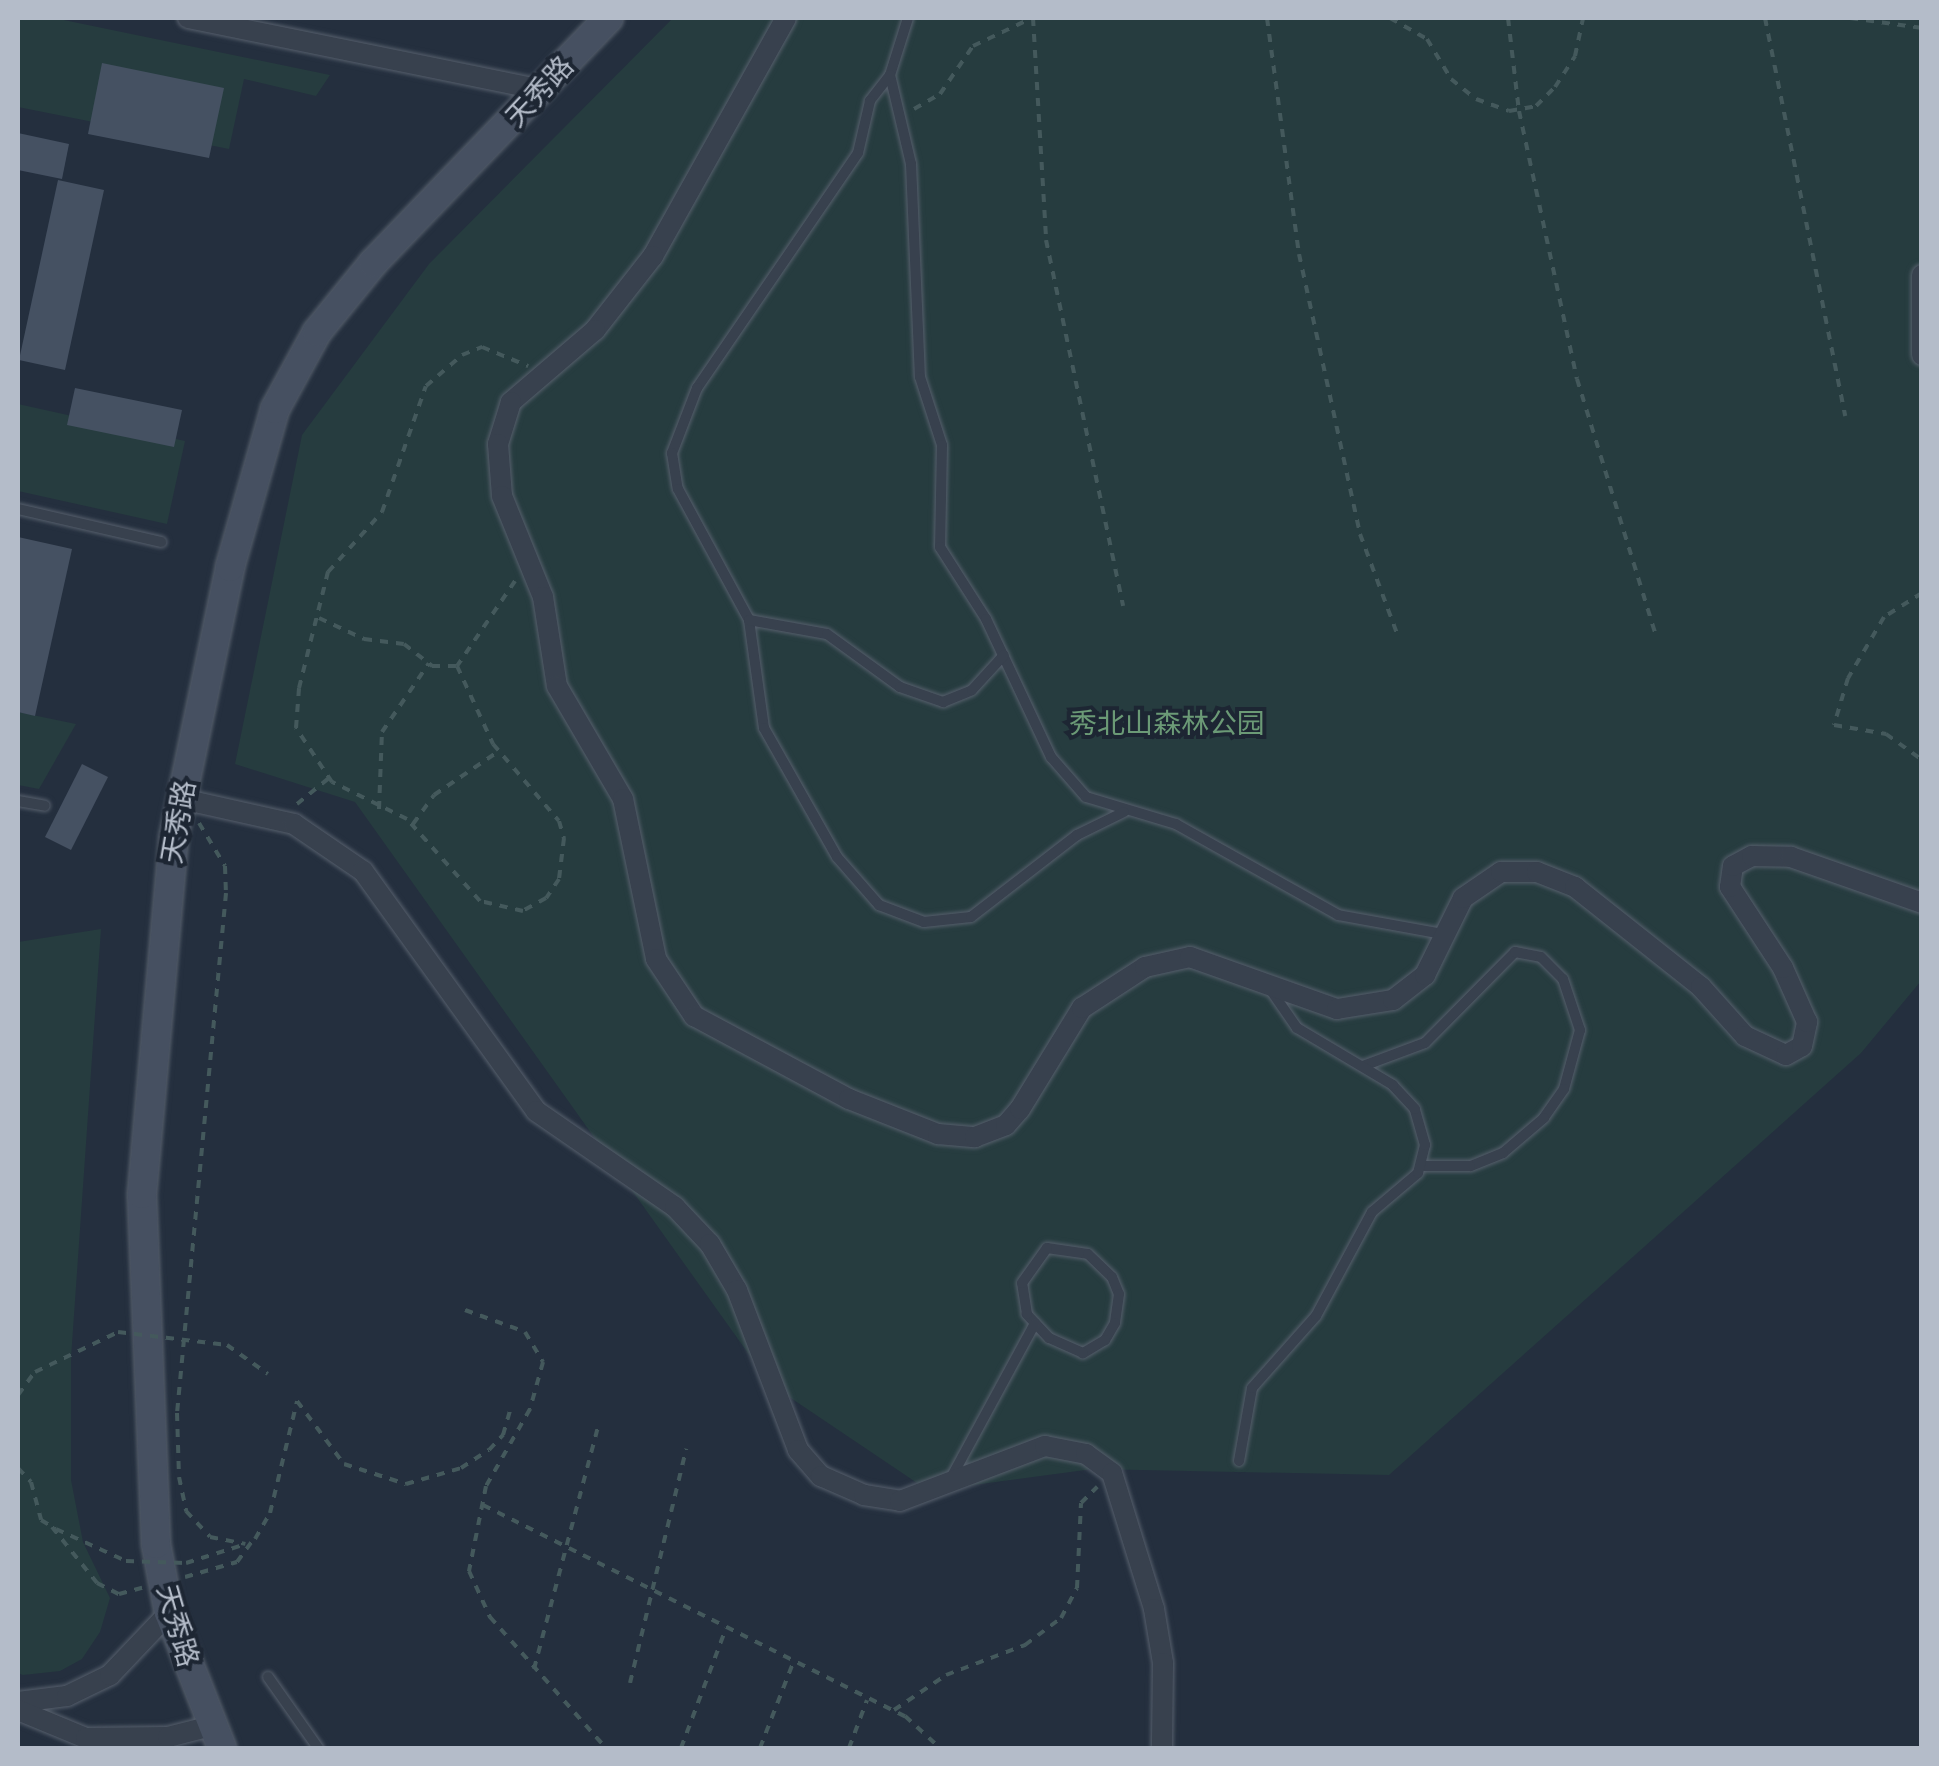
<!DOCTYPE html>
<html>
<head>
<meta charset="utf-8">
<style>
  body { margin:0 }
  #map { position:relative; width:1939px; height:1766px; overflow:hidden; background:#242f3e; font-family:"Work Sans","Noto Sans SC",sans-serif }
  div>[style] { position:absolute }
  [style*='--x'] { left:calc(var(--x)*1px); top:calc(var(--y)*1px); width:calc(var(--w)*1px); rotate:calc(var(--a)*1deg) }
  .green>* { inset:0; background:#263c3f }
  .building>* { inset:0; background:#455162 }
  .path>* { height:4px; margin-top:-2px; transform-origin:0; background:repeating-linear-gradient(90deg,#44595c 0 8px,transparent 0 16px) }
  .roads { filter:drop-shadow(0 0 2px #565f6c) drop-shadow(0 0 2px #565f6c) }
  .lane>* { height:10px; margin:-5px; padding:0 5px; transform-origin:5px; border-radius:5px; background:#38414e }
  .street>* { height:20px; margin:-10px; padding:0 10px; transform-origin:10px; border-radius:10px; background:#38414e }
  .secondary>* { height:28px; margin:-14px; padding:0 14px; transform-origin:14px; border-radius:14px; background:#465061 }
  .path-bridge>* { height:4px; margin-top:-2px; transform-origin:0; background:repeating-linear-gradient(90deg,#44595c 0 8px,transparent 0 16px) }
  span { translate:-50% -50%; white-space:nowrap; text-align:center; line-height:1.15; -webkit-text-stroke:8px #1d2633; paint-order:stroke }
  .street-label { font-size:28px; color:#b4bcc9 }
  .park-label { font-size:28px; color:#6b9a76 }
  .frame { position:absolute; inset:0; border:20px solid #b4bcc9; pointer-events:none }
</style>
</head>
<body>
<div id="map">
  <div class="green">
    <i style="clip-path:polygon(18px 18px,54px 18px,330px 75px,316px 96px,244px 79px,229px 149px,18px 107px)"></i>
    <i style="clip-path:polygon(673px 18px,1921px 18px,1921px 981px,1861px 1053px,1389px 1475px,1093px 1469px,929px 1491px,770px 1384px,355px 802px,235px 764px,302px 435px,429px 264px)"></i>
    <i style="clip-path:polygon(18px 404px,185px 441px,167px 524px,18px 491px)"></i>
    <i style="clip-path:polygon(18px 712px,76px 724px,39px 789px,18px 785px)"></i>
    <i style="clip-path:polygon(101px 929px,71px 1358px,71px 1480px,83px 1542px,110px 1598px,100px 1632px,82px 1659px,60px 1671px,23px 1675px,18px 1673px,18px 942px)"></i>
  </div>
  <div class="building">
    <i style="clip-path:polygon(102px 63px,224px 88px,209px 158px,88px 134px)"></i>
    <i style="clip-path:polygon(18px 133px,69px 144px,62px 179px,18px 170px)"></i>
    <i style="clip-path:polygon(58px 180px,104px 190px,65px 370px,19px 360px)"></i>
    <i style="clip-path:polygon(75px 388px,182px 410px,174px 447px,67px 425px)"></i>
    <i style="clip-path:polygon(18px 537px,72px 549px,35px 716px,18px 712px)"></i>
    <i style="clip-path:polygon(82px 764px,108px 777px,71px 850px,45px 837px)"></i>
  </div>
  <div class="path">
    <i style="--x:1033;--y:18;--w:222;--a:86.6"></i>
    <i style="--x:1046;--y:240;--w:374;--a:78.1"></i>
    <i style="--x:1267;--y:18;--w:238;--a:82.3"></i>
    <i style="--x:1299;--y:254;--w:287;--a:77.7"></i>
    <i style="--x:1360;--y:534;--w:109;--a:69.6"></i>
    <i style="--x:1390;--y:18;--w:43;--a:29.6"></i>
    <i style="--x:1427;--y:39;--w:47;--a:59"></i>
    <i style="--x:1451;--y:79;--w:32;--a:39"></i>
    <i style="--x:1476;--y:99;--w:35;--a:20"></i>
    <i style="--x:1509;--y:111;--w:27;--a:-10"></i>
    <i style="--x:1536;--y:106;--w:27;--a:-45"></i>
    <i style="--x:1555;--y:87;--w:37;--a:-57"></i>
    <i style="--x:1575;--y:56;--w:39;--a:-78"></i>
    <i style="--x:1508;--y:18;--w:94;--a:83.3"></i>
    <i style="--x:1519;--y:111;--w:274;--a:77.8"></i>
    <i style="--x:1577;--y:379;--w:269;--a:72.9"></i>
    <i style="--x:1765;--y:18;--w:406;--a:78.6"></i>
    <i style="--x:1850;--y:18;--w:73;--a:7.9"></i>
    <i style="--x:914;--y:109;--w:30;--a:-30"></i>
    <i style="--x:940;--y:94;--w:58;--a:-55.5"></i>
    <i style="--x:973;--y:46;--w:65;--a:-25.4"></i>
    <i style="--x:515;--y:581;--w:103;--a:124.3"></i>
    <i style="--x:457;--y:666;--w:86;--a:65.2"></i>
    <i style="--x:493;--y:744;--w:101;--a:49.4"></i>
    <i style="--x:559;--y:821;--w:18;--a:74"></i>
    <i style="--x:564;--y:838;--w:41;--a:97"></i>
    <i style="--x:559;--y:879;--w:23;--a:124"></i>
    <i style="--x:546;--y:898;--w:26;--a:151"></i>
    <i style="--x:523;--y:911;--w:44;--a:-166.9"></i>
    <i style="--x:480;--y:901;--w:110;--a:-131.7"></i>
    <i style="--x:407;--y:819;--w:84;--a:-153.7"></i>
    <i style="--x:332;--y:782;--w:65;--a:-123.7"></i>
    <i style="--x:296;--y:728;--w:40;--a:-85.7"></i>
    <i style="--x:299;--y:688;--w:120;--a:-76"></i>
    <i style="--x:328;--y:572;--w:81;--a:-48"></i>
    <i style="--x:382;--y:512;--w:133;--a:-70.8"></i>
    <i style="--x:426;--y:386;--w:48;--a:-40.7"></i>
    <i style="--x:462;--y:355;--w:22;--a:-22"></i>
    <i style="--x:482;--y:347;--w:50;--a:22.4"></i>
    <i style="--x:1922;--y:593;--w:45;--a:147.7"></i>
    <i style="--x:1884;--y:617;--w:71;--a:120.5"></i>
    <i style="--x:1848;--y:678;--w:49;--a:106.6"></i>
    <i style="--x:1834;--y:725;--w:53;--a:9.8"></i>
    <i style="--x:1886;--y:734;--w:44;--a:35.8"></i>
    <i style="--x:319;--y:618;--w:50;--a:25"></i>
    <i style="--x:364;--y:639;--w:40;--a:7.1"></i>
    <i style="--x:404;--y:644;--w:36;--a:38"></i>
    <i style="--x:432;--y:666;--w:25;--a:0"></i>
    <i style="--x:297;--y:804;--w:41;--a:-39.1"></i>
    <i style="--x:379;--y:809;--w:77;--a:-87.8"></i>
    <i style="--x:382;--y:732;--w:83;--a:-55.7"></i>
    <i style="--x:199;--y:823;--w:50;--a:58.8"></i>
    <i style="--x:225;--y:866;--w:27;--a:88"></i>
    <i style="--x:226;--y:893;--w:522;--a:95.38"></i>
    <i style="--x:177;--y:1413;--w:64;--a:88.2"></i>
    <i style="--x:179;--y:1477;--w:35;--a:78"></i>
    <i style="--x:186;--y:1511;--w:35;--a:47"></i>
    <i style="--x:210;--y:1537;--w:36;--a:11"></i>
    <i style="--x:413;--y:824;--w:36;--a:-54"></i>
    <i style="--x:434;--y:795;--w:78;--a:-34.1"></i>
    <i style="--x:465;--y:1310;--w:64;--a:20.1"></i>
    <i style="--x:525;--y:1332;--w:35;--a:59"></i>
    <i style="--x:543;--y:1362;--w:49;--a:105.5"></i>
    <i style="--x:530;--y:1409;--w:89;--a:119.7"></i>
    <i style="--x:486;--y:1486;--w:87;--a:101.3"></i>
    <i style="--x:469;--y:1571;--w:51;--a:65.5"></i>
    <i style="--x:490;--y:1617;--w:175;--a:48.5"></i>
    <i style="--x:297;--y:1401;--w:79;--a:53.3"></i>
    <i style="--x:344;--y:1464;--w:65;--a:17.9"></i>
    <i style="--x:406;--y:1484;--w:57;--a:-16.2"></i>
    <i style="--x:461;--y:1468;--w:33;--a:-33"></i>
    <i style="--x:489;--y:1450;--w:21;--a:-47"></i>
    <i style="--x:503;--y:1435;--w:25;--a:-74"></i>
    <i style="--x:483;--y:1505;--w:472;--a:26.6"></i>
    <i style="--x:905;--y:1716;--w:47;--a:42.4"></i>
    <i style="--x:52;--y:1527;--w:72;--a:51.2"></i>
    <i style="--x:97;--y:1583;--w:25;--a:27"></i>
    <i style="--x:119;--y:1594;--w:24;--a:-15"></i>
    <i style="--x:255;--y:1539;--w:30;--a:-60"></i>
    <i style="--x:270;--y:1513;--w:115;--a:-76.4"></i>
    <i style="--x:186;--y:1563;--w:60;--a:-17.5"></i>
    <i style="--x:185;--y:1577;--w:54;--a:-16.1"></i>
    <i style="--x:237;--y:1562;--w:27;--a:-54"></i>
    <i style="--x:534;--y:1669;--w:254;--a:-75.2"></i>
    <i style="--x:630;--y:1683;--w:241;--a:-76.5"></i>
    <i style="--x:894;--y:1710;--w:63;--a:-33.9"></i>
    <i style="--x:946;--y:1675;--w:85;--a:-20.8"></i>
    <i style="--x:1025;--y:1645;--w:45;--a:-36.9"></i>
    <i style="--x:1061;--y:1618;--w:34;--a:-62"></i>
    <i style="--x:1077;--y:1588;--w:85;--a:-87.3"></i>
    <i style="--x:1081;--y:1503;--w:23;--a:-45"></i>
    <i style="--x:681;--y:1748;--w:128;--a:-69.4"></i>
    <i style="--x:760;--y:1748;--w:91;--a:-68.8"></i>
    <i style="--x:849;--y:1748;--w:51;--a:-69.4"></i>
  </div>
  <div class="roads">
    <div class="lane">
      <i style="--x:908;--y:18;--w:60;--a:107.5"></i>
      <i style="--x:890;--y:75;--w:91;--a:76.7"></i>
      <i style="--x:911;--y:164;--w:213;--a:87.6"></i>
      <i style="--x:920;--y:377;--w:71;--a:72.1"></i>
      <i style="--x:942;--y:445;--w:102;--a:91.1"></i>
      <i style="--x:940;--y:547;--w:85;--a:57.4"></i>
      <i style="--x:986;--y:619;--w:153;--a:64.8"></i>
      <i style="--x:1051;--y:757;--w:53;--a:48.8"></i>
      <i style="--x:1086;--y:797;--w:94;--a:16.7"></i>
      <i style="--x:1176;--y:824;--w:186;--a:29.3"></i>
      <i style="--x:1338;--y:915;--w:107;--a:10.3"></i>
      <i style="--x:890;--y:75;--w:33;--a:128"></i>
      <i style="--x:870;--y:101;--w:53;--a:103"></i>
      <i style="--x:858;--y:153;--w:285;--a:124.4"></i>
      <i style="--x:697;--y:388;--w:70;--a:111"></i>
      <i style="--x:672;--y:453;--w:36;--a:81"></i>
      <i style="--x:678;--y:489;--w:149;--a:61.5"></i>
      <i style="--x:749;--y:620;--w:109;--a:82.1"></i>
      <i style="--x:764;--y:728;--w:148;--a:60.5"></i>
      <i style="--x:837;--y:857;--w:64;--a:48.8"></i>
      <i style="--x:879;--y:905;--w:48;--a:20.7"></i>
      <i style="--x:924;--y:922;--w:47;--a:-6.1"></i>
      <i style="--x:971;--y:917;--w:134;--a:-37.7"></i>
      <i style="--x:1077;--y:835;--w:52;--a:-26.1"></i>
      <i style="--x:18;--y:509;--w:147;--a:13"></i>
      <i style="--x:749;--y:620;--w:79;--a:10.2"></i>
      <i style="--x:827;--y:634;--w:90;--a:36"></i>
      <i style="--x:900;--y:687;--w:46;--a:19.2"></i>
      <i style="--x:943;--y:702;--w:31;--a:-22"></i>
      <i style="--x:972;--y:690;--w:47;--a:-47.6"></i>
      <i style="--x:18;--y:801;--w:27;--a:10"></i>
      <i style="--x:1363;--y:1066;--w:66;--a:-20.4"></i>
      <i style="--x:1425;--y:1043;--w:128;--a:-45.3"></i>
      <i style="--x:1515;--y:952;--w:26;--a:11"></i>
      <i style="--x:1541;--y:957;--w:31;--a:45"></i>
      <i style="--x:1563;--y:979;--w:54;--a:71.6"></i>
      <i style="--x:1580;--y:1030;--w:61;--a:105.2"></i>
      <i style="--x:1564;--y:1089;--w:35;--a:125"></i>
      <i style="--x:1544;--y:1118;--w:54;--a:139.5"></i>
      <i style="--x:1503;--y:1153;--w:35;--a:158"></i>
      <i style="--x:1470;--y:1166;--w:49;--a:180"></i>
      <i style="--x:1047;--y:1248;--w:41;--a:8.3"></i>
      <i style="--x:1088;--y:1254;--w:33;--a:44"></i>
      <i style="--x:1112;--y:1277;--w:18;--a:68"></i>
      <i style="--x:1119;--y:1294;--w:29;--a:98"></i>
      <i style="--x:1115;--y:1323;--w:20;--a:120"></i>
      <i style="--x:1105;--y:1340;--w:26;--a:149"></i>
      <i style="--x:1083;--y:1353;--w:37;--a:-156"></i>
      <i style="--x:1049;--y:1338;--w:33;--a:-133"></i>
      <i style="--x:1027;--y:1314;--w:31;--a:-99"></i>
      <i style="--x:1022;--y:1283;--w:43;--a:-54.5"></i>
      <i style="--x:1239;--y:1461;--w:74;--a:-79.9"></i>
      <i style="--x:1252;--y:1388;--w:96;--a:-48.4"></i>
      <i style="--x:1316;--y:1316;--w:118;--a:-61.7"></i>
      <i style="--x:1372;--y:1212;--w:60;--a:-40.3"></i>
      <i style="--x:1418;--y:1173;--w:29;--a:-76"></i>
      <i style="--x:1425;--y:1145;--w:37;--a:-106"></i>
      <i style="--x:1415;--y:1109;--w:33;--a:-133"></i>
      <i style="--x:1393;--y:1085;--w:112;--a:-149.3"></i>
      <i style="--x:1297;--y:1028;--w:47;--a:-124.7"></i>
      <i style="--x:951;--y:1478;--w:176;--a:-61.5"></i>
      <i style="--x:268;--y:1677;--w:87;--a:54.8"></i>
    </div>
    <div class="street">
      <i style="--x:188;--y:18;--w:362;--a:11.5"></i>
      <i style="--x:786;--y:18;--w:273;--a:119.2"></i>
      <i style="--x:653;--y:256;--w:94;--a:128.1"></i>
      <i style="--x:595;--y:330;--w:111;--a:139.4"></i>
      <i style="--x:511;--y:402;--w:44;--a:107.2"></i>
      <i style="--x:498;--y:444;--w:52;--a:85.6"></i>
      <i style="--x:502;--y:496;--w:109;--a:67.9"></i>
      <i style="--x:543;--y:597;--w:90;--a:81.1"></i>
      <i style="--x:557;--y:686;--w:131;--a:59.7"></i>
      <i style="--x:623;--y:799;--w:163;--a:78.3"></i>
      <i style="--x:656;--y:959;--w:69;--a:56.3"></i>
      <i style="--x:694;--y:1016;--w:176;--a:28.2"></i>
      <i style="--x:849;--y:1099;--w:96;--a:21.5"></i>
      <i style="--x:938;--y:1134;--w:37;--a:5"></i>
      <i style="--x:975;--y:1137;--w:33;--a:-21"></i>
      <i style="--x:1006;--y:1125;--w:21;--a:-49"></i>
      <i style="--x:1020;--y:1109;--w:119;--a:-58.5"></i>
      <i style="--x:1082;--y:1008;--w:75;--a:-33.1"></i>
      <i style="--x:1145;--y:967;--w:46;--a:-12.5"></i>
      <i style="--x:1190;--y:957;--w:156;--a:19.5"></i>
      <i style="--x:1337;--y:1009;--w:57;--a:-9.1"></i>
      <i style="--x:1393;--y:1000;--w:41;--a:-38"></i>
      <i style="--x:1425;--y:975;--w:86;--a:-63.7"></i>
      <i style="--x:1463;--y:898;--w:46;--a:-34.4"></i>
      <i style="--x:1501;--y:872;--w:36;--a:0"></i>
      <i style="--x:1537;--y:872;--w:41;--a:21.5"></i>
      <i style="--x:1575;--y:887;--w:161;--a:38.4"></i>
      <i style="--x:1701;--y:987;--w:66;--a:48.1"></i>
      <i style="--x:1745;--y:1036;--w:45;--a:24.9"></i>
      <i style="--x:1786;--y:1055;--w:18;--a:-29"></i>
      <i style="--x:1802;--y:1046;--w:25;--a:-78"></i>
      <i style="--x:1807;--y:1022;--w:59;--a:-114"></i>
      <i style="--x:1783;--y:968;--w:97;--a:-123.2"></i>
      <i style="--x:1730;--y:887;--w:21;--a:-82"></i>
      <i style="--x:1733;--y:866;--w:21;--a:-28"></i>
      <i style="--x:1752;--y:856;--w:39;--a:1"></i>
      <i style="--x:1791;--y:857;--w:139;--a:19.3"></i>
      <i style="--x:1922;--y:275;--w:80;--a:90"></i>
      <i style="--x:182;--y:799;--w:115;--a:12.6"></i>
      <i style="--x:294;--y:824;--w:83;--a:34.3"></i>
      <i style="--x:363;--y:871;--w:296;--a:54.2"></i>
      <i style="--x:536;--y:1111;--w:169;--a:34.6"></i>
      <i style="--x:675;--y:1207;--w:51;--a:46.6"></i>
      <i style="--x:710;--y:1244;--w:53;--a:59.6"></i>
      <i style="--x:737;--y:1290;--w:171;--a:69.1"></i>
      <i style="--x:798;--y:1450;--w:35;--a:49"></i>
      <i style="--x:821;--y:1476;--w:47;--a:23.8"></i>
      <i style="--x:864;--y:1495;--w:36;--a:9"></i>
      <i style="--x:900;--y:1501;--w:155;--a:-20.8"></i>
      <i style="--x:1045;--y:1446;--w:42;--a:11"></i>
      <i style="--x:1086;--y:1454;--w:32;--a:36"></i>
      <i style="--x:1112;--y:1473;--w:142;--a:72.8"></i>
      <i style="--x:1154;--y:1609;--w:55;--a:80.5"></i>
      <i style="--x:1163;--y:1663;--w:85;--a:90.7"></i>
      <i style="--x:18;--y:1702;--w:49;--a:-7"></i>
      <i style="--x:67;--y:1696;--w:48;--a:-26"></i>
      <i style="--x:110;--y:1675;--w:86;--a:-46.4"></i>
      <i style="--x:18;--y:1710;--w:74;--a:22.4"></i>
      <i style="--x:86;--y:1738;--w:82;--a:-0.7"></i>
      <i style="--x:168;--y:1737;--w:44;--a:-14.3"></i>
    </div>
    <div class="secondary">
      <i style="--x:222;--y:1748;--w:145;--a:-111.4"></i>
      <i style="--x:169;--y:1613;--w:70;--a:-100.7"></i>
      <i style="--x:156;--y:1544;--w:350;--a:-92.3"></i>
      <i style="--x:142;--y:1194;--w:359;--a:-84.9"></i>
      <i style="--x:174;--y:836;--w:275;--a:-78.2"></i>
      <i style="--x:230;--y:567;--w:164;--a:-74.1"></i>
      <i style="--x:275;--y:409;--w:88;--a:-61.4"></i>
      <i style="--x:317;--y:332;--w:89;--a:-50.9"></i>
      <i style="--x:373;--y:263;--w:340;--a:-46.1"></i>
    </div>
  </div>
  <div class="path-bridge">
    <i style="--x:18;--y:1395;--w:29;--a:-54"></i>
    <i style="--x:35;--y:1372;--w:92;--a:-25.7"></i>
    <i style="--x:118;--y:1332;--w:110;--a:6.8"></i>
    <i style="--x:227;--y:1345;--w:50;--a:35.3"></i>
    <i style="--x:18;--y:1468;--w:19;--a:47"></i>
    <i style="--x:31;--y:1482;--w:39;--a:75"></i>
    <i style="--x:41;--y:1520;--w:17;--a:31"></i>
    <i style="--x:56;--y:1529;--w:77;--a:24.6"></i>
    <i style="--x:126;--y:1561;--w:60;--a:1.9"></i>
  </div>
  <div class="street-label">
    <span style="left:540px;top:92px;rotate:-47deg">天秀路</span>
    <span style="left:179px;top:822px;rotate:-80deg">天秀路</span>
    <span style="left:177px;top:1626px;rotate:74deg">天秀路</span>
  </div>
  <div class="park-label">
    <span style="left:1167px;top:724px">秀北山森林公园</span>
  </div>
  <div class="frame"></div>
</div>
</body>
</html>
